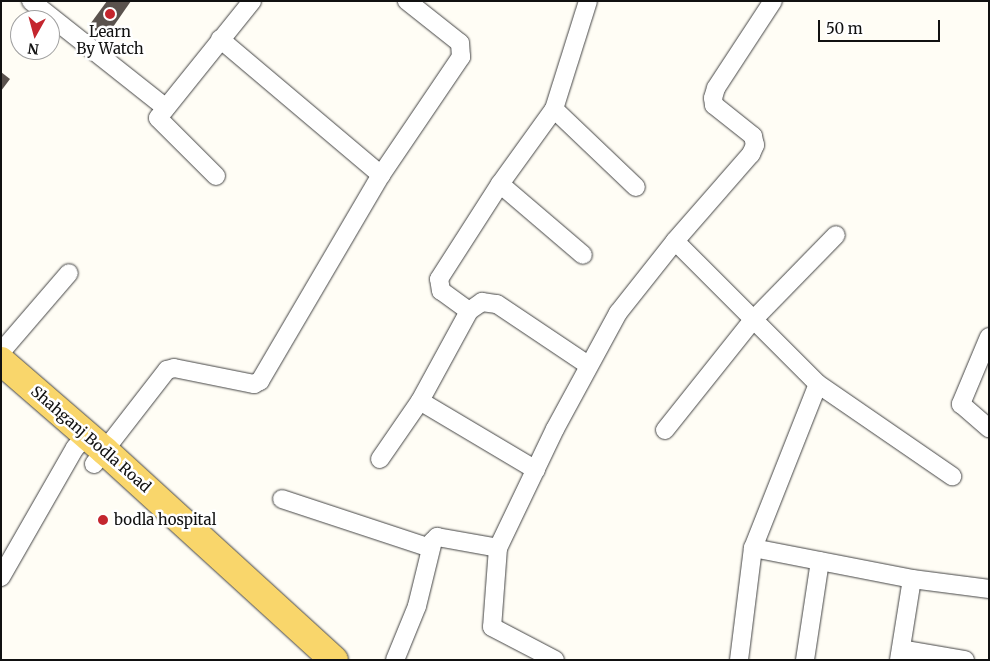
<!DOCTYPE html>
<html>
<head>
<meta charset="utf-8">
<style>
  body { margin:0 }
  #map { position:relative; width:990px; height:661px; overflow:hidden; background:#fffdf5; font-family:Merriweather,serif }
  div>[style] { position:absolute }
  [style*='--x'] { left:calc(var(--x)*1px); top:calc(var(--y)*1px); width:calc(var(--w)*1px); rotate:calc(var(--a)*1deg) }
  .building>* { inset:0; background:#5a524d }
  .roads { filter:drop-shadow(0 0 1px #444) drop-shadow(0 0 1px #444) }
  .minor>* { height:18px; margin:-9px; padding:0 9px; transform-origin:9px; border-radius:9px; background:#fff }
  .primary>* { height:28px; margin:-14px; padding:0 14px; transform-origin:14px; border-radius:14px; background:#f9d66b }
  .dots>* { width:14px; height:14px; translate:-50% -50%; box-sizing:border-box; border:2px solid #fff; border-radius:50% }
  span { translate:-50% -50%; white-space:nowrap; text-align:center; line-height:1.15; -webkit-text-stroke:5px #fff; paint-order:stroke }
  .poi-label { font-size:15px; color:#111 }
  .left { translate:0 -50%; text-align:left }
  .street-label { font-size:15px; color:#111 }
  .frame { position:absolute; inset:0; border:2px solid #111; pointer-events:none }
  .north { position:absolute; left:10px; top:10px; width:50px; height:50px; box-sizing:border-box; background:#fff; border:1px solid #a0a0a0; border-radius:50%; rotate:187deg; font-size:14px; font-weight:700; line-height:20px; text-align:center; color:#111 }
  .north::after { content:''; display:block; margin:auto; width:18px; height:22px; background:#c4262e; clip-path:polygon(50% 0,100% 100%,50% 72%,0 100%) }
  .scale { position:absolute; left:818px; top:20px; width:122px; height:22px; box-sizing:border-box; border:2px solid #111; border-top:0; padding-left:6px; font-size:15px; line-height:18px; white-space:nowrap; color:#111; -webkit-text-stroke:4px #fff; paint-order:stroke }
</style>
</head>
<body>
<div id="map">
  <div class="building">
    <i style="clip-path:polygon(107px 1px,131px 1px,104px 40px,88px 27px)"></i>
    <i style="clip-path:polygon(1px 72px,10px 79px,1px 91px)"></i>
  </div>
  <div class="roads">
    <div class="minor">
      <i style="--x:31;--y:1;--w:172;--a:38.4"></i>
      <i style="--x:220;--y:39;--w:211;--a:40.2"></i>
      <i style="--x:554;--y:109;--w:113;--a:-72.5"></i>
      <i style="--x:216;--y:176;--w:82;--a:-135"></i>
      <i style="--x:158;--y:118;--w:150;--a:-51.2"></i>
      <i style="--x:500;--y:184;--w:109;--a:40.5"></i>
      <i style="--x:675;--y:241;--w:202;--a:45"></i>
      <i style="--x:818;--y:384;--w:163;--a:34.5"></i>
      <i style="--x:469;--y:311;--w:34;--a:-144"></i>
      <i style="--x:441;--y:291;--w:12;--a:-99"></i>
      <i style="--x:439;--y:279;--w:113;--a:-57.3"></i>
      <i style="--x:500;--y:184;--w:92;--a:-54.2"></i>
      <i style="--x:554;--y:109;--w:113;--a:43.6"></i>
      <i style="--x:989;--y:337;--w:73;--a:112.7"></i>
      <i style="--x:961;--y:404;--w:37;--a:41"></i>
      <i style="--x:1;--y:352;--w:104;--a:-49.3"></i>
      <i style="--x:665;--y:430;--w:139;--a:-51.4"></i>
      <i style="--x:752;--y:321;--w:120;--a:-45.7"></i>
      <i style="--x:380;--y:459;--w:70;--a:-55.4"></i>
      <i style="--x:94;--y:464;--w:119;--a:-52.2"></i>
      <i style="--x:167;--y:370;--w:7;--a:-16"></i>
      <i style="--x:174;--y:368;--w:82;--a:11.3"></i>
      <i style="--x:254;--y:384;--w:7;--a:-27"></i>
      <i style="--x:260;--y:381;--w:239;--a:-59.6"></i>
      <i style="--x:381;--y:175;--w:143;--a:-55.9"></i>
      <i style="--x:461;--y:57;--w:14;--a:-94"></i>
      <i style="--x:460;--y:43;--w:68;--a:-141.6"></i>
      <i style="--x:536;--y:470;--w:135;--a:-149.3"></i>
      <i style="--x:420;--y:401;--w:102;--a:-61.4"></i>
      <i style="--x:469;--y:311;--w:16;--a:-35"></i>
      <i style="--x:482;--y:302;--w:15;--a:8"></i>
      <i style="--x:497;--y:304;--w:110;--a:33.8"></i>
      <i style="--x:282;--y:499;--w:156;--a:18.3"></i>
      <i style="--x:498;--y:548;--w:132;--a:-64.4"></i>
      <i style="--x:555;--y:429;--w:132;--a:-61.5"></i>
      <i style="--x:618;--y:313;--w:92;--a:-51.6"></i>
      <i style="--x:675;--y:241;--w:116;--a:-48.9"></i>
      <i style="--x:751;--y:154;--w:10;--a:-66"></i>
      <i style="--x:755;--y:145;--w:9;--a:-103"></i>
      <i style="--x:753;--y:136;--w:50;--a:-141.5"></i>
      <i style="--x:714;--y:105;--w:7;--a:-98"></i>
      <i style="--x:713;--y:98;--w:10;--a:-73"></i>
      <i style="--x:716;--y:88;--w:104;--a:-56.8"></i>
      <i style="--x:753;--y:548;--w:162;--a:11"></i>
      <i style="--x:1;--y:577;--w:149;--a:-60.2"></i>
      <i style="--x:75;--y:448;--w:18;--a:-47"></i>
      <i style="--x:901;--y:649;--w:65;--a:9.8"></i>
      <i style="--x:395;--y:660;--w:58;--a:-67.8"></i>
      <i style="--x:417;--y:606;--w:67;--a:-76.2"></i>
      <i style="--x:433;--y:541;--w:6;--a:-45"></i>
      <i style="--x:437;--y:537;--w:62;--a:10.2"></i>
      <i style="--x:498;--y:548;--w:79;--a:94.3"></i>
      <i style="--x:492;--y:627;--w:71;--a:27.6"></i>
      <i style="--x:739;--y:660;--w:113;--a:-82.9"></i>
      <i style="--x:753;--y:548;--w:176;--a:-68.4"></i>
      <i style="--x:805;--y:660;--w:100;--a:-81.4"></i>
      <i style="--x:899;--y:660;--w:82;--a:-80.9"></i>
      <i style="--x:912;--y:579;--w:78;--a:7.4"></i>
    </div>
    <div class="primary">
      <i style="--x:1;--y:361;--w:138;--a:40.9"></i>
      <i style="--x:105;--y:451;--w:310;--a:42.4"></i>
    </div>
  </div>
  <div class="dots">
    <i style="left:110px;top:14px;background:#c4262e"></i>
    <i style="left:103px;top:520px;background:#c4262e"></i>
  </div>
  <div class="poi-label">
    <span style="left:110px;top:40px">Learn<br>By Watch</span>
    <span class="left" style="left:114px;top:520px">bodla hospital</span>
  </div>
  <div class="street-label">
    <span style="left:91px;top:439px;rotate:41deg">Shahganj Bodla Road</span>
  </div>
  <div class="frame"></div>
  <div class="north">N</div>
  <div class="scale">50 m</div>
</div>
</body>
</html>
